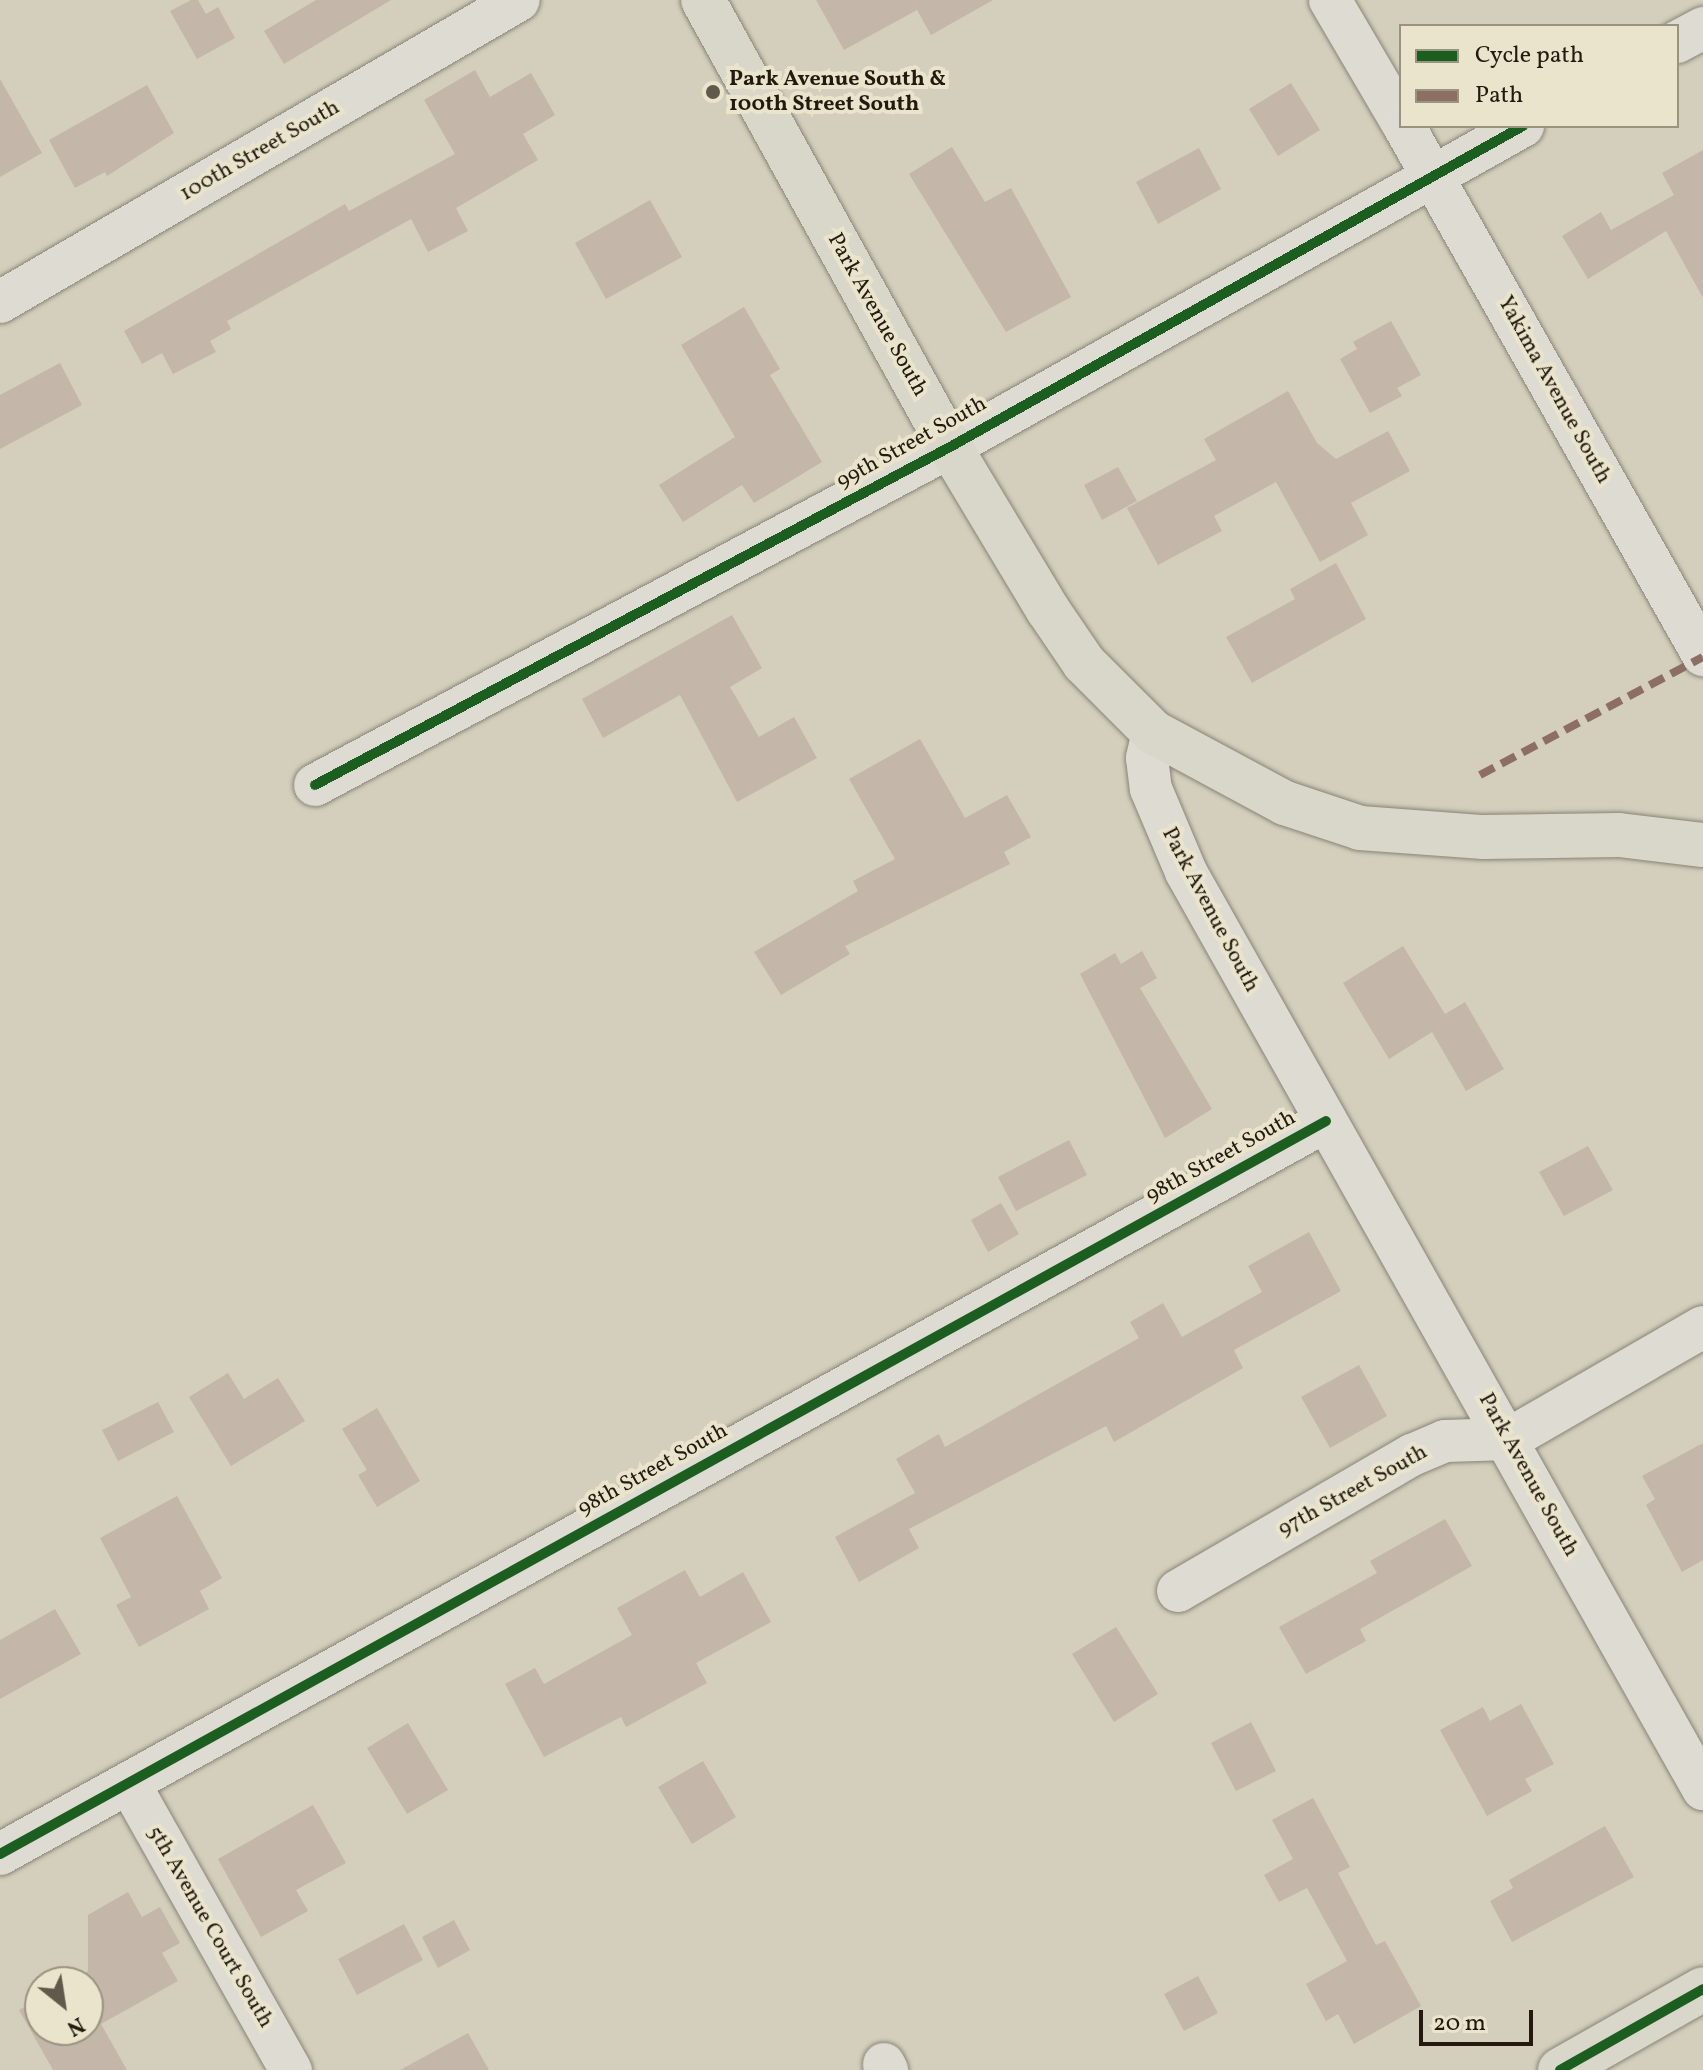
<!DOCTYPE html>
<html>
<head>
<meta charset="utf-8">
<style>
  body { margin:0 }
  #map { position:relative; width:1703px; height:2070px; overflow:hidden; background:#d4cfbc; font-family:Vollkorn,serif }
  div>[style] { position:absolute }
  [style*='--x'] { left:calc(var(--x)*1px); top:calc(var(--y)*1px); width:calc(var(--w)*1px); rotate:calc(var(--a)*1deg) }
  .building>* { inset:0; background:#c4b6a9 }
  .roads { filter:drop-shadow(0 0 2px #888478) drop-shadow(0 0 2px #888478) }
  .minor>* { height:42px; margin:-21px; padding:0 21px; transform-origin:21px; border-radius:21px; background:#dedcd2 }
  .major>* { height:44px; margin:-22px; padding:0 22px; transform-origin:22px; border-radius:22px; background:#d9d6ca }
  .quiet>* { height:8px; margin-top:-4px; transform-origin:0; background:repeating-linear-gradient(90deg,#8d6e63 0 16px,transparent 0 24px) }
  .cycleway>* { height:10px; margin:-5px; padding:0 5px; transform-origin:5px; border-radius:5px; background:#1b5e20 }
  .dots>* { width:22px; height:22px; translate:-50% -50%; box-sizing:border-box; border:4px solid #eae4cc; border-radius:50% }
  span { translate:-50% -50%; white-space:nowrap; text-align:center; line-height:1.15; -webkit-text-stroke:8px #eae4cc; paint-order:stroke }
  .poi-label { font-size:22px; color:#23190f; font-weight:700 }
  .left { translate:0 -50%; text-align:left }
  .street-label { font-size:22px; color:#23190f }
  .legend { position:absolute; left:1399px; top:24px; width:280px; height:104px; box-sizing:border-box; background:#eae4cc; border:2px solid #9a9380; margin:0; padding:10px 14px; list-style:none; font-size:24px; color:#23190f }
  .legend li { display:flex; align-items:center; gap:16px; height:40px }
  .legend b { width:40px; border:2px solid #9a9380 }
  .north { position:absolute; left:24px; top:1966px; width:80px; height:80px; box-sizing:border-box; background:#eae4cc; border:2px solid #9a9380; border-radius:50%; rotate:150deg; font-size:22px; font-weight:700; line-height:32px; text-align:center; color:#23190f }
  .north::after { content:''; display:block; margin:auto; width:28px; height:36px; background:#61594c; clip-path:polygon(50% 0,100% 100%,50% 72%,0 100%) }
  .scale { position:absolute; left:1419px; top:2010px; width:114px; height:36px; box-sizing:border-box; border:4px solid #23190f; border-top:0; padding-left:10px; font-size:24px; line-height:28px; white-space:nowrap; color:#23190f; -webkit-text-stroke:6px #eae4cc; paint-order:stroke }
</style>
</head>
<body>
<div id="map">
  <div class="building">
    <i style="clip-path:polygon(191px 0,198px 0,206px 14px,218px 7px,235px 38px,197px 59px,170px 11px)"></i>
    <i style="clip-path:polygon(316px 0,391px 0,284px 64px,264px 31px)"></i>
    <i style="clip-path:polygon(816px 0,993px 0,931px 35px,917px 10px,844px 50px)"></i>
    <i style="clip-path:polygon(475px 70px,490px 97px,531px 73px,555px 115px,523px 134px,538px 160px,456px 208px,468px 231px,428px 252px,411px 219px,227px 321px,231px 329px,210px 341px,216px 352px,173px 374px,162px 353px,142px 364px,124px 331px,345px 204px,349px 211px,455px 154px,424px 100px)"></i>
    <i style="clip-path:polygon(0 79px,42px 153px,0 177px)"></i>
    <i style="clip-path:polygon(1291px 83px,1320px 130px,1278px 156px,1249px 109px)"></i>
    <i style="clip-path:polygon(147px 85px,174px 133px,107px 176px,105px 172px,75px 188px,49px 140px)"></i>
    <i style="clip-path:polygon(952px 147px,985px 202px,1011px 188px,1071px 297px,1006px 332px,909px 174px)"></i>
    <i style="clip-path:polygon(1199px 148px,1221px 189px,1158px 224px,1136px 182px)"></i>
    <i style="clip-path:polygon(1703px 150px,1703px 298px,1666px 231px,1588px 279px,1562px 236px,1601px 212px,1611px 230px,1674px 195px,1662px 173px)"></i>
    <i style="clip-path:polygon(650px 200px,682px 257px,606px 299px,575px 243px)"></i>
    <i style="clip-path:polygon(744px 307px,780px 369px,770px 375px,822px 462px,754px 503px,742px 485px,683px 522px,659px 485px,735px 437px,681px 345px)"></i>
    <i style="clip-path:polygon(1391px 321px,1421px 375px,1397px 388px,1402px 396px,1370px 413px,1340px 359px,1357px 349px,1353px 342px)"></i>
    <i style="clip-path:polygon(60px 363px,82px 405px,0 449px,0 395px)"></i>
    <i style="clip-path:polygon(1288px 391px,1317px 443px,1336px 459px,1388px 431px,1410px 471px,1351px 503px,1368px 535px,1320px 562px,1276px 482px,1214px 516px,1222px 531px,1158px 565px,1127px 508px,1216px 460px,1204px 439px)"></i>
    <i style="clip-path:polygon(1118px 467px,1137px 501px,1102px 520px,1084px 485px)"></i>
    <i style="clip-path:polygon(1336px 563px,1366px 619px,1252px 683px,1226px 637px,1295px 599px,1290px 589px)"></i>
    <i style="clip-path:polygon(732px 615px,762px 668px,730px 687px,759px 737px,794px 717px,817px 758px,737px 802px,680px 695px,603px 738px,582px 699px)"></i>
    <i style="clip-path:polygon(920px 739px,965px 818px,1007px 795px,1031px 837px,1004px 852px,1010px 864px,845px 946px,850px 954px,781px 995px,754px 952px,858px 891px,853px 881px,895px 859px,849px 779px)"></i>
    <i style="clip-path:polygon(1403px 946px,1445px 1014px,1465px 1002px,1504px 1069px,1466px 1091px,1432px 1032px,1389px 1059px,1343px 983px)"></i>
    <i style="clip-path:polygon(1142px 951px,1157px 978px,1140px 988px,1212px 1109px,1165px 1138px,1080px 974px,1115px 953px,1121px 964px)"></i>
    <i style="clip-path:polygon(1069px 1140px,1087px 1175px,1016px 1211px,998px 1177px)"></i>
    <i style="clip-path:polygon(1588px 1146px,1613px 1190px,1564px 1216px,1539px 1172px)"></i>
    <i style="clip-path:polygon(1001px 1203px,1019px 1234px,988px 1252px,971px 1220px)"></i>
    <i style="clip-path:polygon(1309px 1232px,1341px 1291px,1234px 1350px,1243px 1368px,1114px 1442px,1106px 1426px,909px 1529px,919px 1548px,859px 1582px,835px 1537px,915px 1493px,896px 1459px,939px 1434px,945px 1447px,1139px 1338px,1130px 1322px,1163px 1303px,1182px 1337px,1262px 1292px,1248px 1266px)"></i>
    <i style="clip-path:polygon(1359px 1365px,1387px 1416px,1330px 1448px,1301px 1397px)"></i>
    <i style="clip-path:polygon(228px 1373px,244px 1399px,278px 1378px,305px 1421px,231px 1466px,189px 1397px)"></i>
    <i style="clip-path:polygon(158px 1402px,174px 1432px,118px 1461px,102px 1430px)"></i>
    <i style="clip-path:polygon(377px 1408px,420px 1481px,377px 1507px,358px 1475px,367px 1470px,342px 1429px)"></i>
    <i style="clip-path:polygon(1703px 1443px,1703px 1560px,1682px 1572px,1646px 1505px,1655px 1499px,1642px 1476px)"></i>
    <i style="clip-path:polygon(177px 1496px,222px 1578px,200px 1591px,209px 1609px,139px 1647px,116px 1605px,131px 1597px,100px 1538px)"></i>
    <i style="clip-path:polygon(1445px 1519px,1472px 1566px,1360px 1629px,1366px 1641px,1306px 1674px,1279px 1627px,1377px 1573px,1370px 1561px)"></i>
    <i style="clip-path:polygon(685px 1570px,700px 1597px,743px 1572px,771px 1622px,696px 1663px,707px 1683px,626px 1727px,621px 1717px,544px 1757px,505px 1684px,535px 1668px,544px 1684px,632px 1635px,617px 1608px)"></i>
    <i style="clip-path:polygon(55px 1609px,81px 1654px,0 1699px,0 1640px)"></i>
    <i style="clip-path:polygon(1116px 1627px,1158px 1694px,1114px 1722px,1072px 1654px)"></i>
    <i style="clip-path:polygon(1521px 1704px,1554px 1764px,1525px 1779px,1532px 1791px,1487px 1816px,1440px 1730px,1483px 1707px,1490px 1721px)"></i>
    <i style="clip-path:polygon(1251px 1722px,1276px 1771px,1236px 1791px,1211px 1743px)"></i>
    <i style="clip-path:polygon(408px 1723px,448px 1790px,407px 1814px,367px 1748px)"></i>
    <i style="clip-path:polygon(703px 1761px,736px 1817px,692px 1844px,658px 1787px)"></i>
    <i style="clip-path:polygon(1313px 1798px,1350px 1867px,1338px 1873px,1376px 1945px,1385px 1941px,1421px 2006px,1354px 2044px,1338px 2014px,1326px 2021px,1306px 1984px,1347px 1961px,1307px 1888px,1279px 1902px,1264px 1875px,1293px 1859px,1272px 1820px)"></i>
    <i style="clip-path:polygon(313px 1805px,346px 1863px,296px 1890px,308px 1911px,261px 1937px,218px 1859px)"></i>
    <i style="clip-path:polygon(1605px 1826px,1634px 1877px,1512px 1942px,1490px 1901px,1513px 1888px,1509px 1880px)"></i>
    <i style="clip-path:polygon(128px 1892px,142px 1917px,160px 1907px,180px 1943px,162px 1953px,178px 1981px,101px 2024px,127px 2070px,53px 2070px,19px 2010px,40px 1998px,40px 2030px,88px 2030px,88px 1982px,69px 1982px,88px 1971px,88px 1915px)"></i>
    <i style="clip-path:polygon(454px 1920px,470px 1950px,438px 1968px,422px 1937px)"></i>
    <i style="clip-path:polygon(404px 1924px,423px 1960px,357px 1995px,338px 1959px)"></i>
    <i style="clip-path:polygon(1198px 1976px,1218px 2013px,1184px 2031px,1164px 1994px)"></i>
    <i style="clip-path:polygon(468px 2033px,489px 2070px,400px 2070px)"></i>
  </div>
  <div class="roads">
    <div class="minor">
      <i style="--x:1330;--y:0;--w:140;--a:59.6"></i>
      <i style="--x:1677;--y:42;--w:30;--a:-28"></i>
      <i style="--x:1404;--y:126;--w:608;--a:60.52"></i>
      <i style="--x:0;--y:302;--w:600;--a:-30.19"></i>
      <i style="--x:1153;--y:732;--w:27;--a:103"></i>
      <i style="--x:1147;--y:758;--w:31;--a:83"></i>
      <i style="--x:1151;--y:789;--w:90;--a:67.1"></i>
      <i style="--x:1186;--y:872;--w:1053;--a:60.59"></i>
      <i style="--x:315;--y:785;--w:719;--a:-28.03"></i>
      <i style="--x:950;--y:447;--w:657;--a:-29.26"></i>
      <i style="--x:1178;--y:1591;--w:271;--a:-30.2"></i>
      <i style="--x:1412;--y:1455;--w:36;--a:-23"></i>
      <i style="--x:1445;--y:1441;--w:64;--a:-1.8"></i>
      <i style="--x:1509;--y:1439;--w:224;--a:-30"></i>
      <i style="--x:129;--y:1783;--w:330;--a:60.6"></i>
      <i style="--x:0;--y:1854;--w:1515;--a:-28.93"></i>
      <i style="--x:884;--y:2064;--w:7;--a:63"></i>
    </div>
    <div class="major">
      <i style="--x:703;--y:0;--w:511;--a:61.08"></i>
      <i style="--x:950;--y:447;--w:190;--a:59"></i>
      <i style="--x:1048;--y:610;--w:64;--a:55.8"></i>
      <i style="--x:1084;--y:663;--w:98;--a:45"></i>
      <i style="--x:1153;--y:732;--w:150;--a:28.3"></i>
      <i style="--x:1285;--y:803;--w:79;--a:18.4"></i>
      <i style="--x:1360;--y:828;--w:124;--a:4.2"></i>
      <i style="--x:1484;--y:837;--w:135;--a:-0.8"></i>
      <i style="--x:1619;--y:835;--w:85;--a:6.8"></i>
      <i style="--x:1560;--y:2070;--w:164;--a:-29.5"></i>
    </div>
  </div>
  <div class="quiet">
    <i style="--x:1480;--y:775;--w:252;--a:-27.9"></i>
  </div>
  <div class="cycleway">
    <i style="--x:315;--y:785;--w:719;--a:-28.03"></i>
    <i style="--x:950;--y:447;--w:657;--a:-29.26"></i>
    <i style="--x:0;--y:1854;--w:1515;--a:-28.93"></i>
    <i style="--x:1560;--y:2070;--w:164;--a:-29.5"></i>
  </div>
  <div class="dots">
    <i style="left:713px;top:92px;background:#61594c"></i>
  </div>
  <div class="poi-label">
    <span class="left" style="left:729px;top:92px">Park Avenue South &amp;<br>100th Street South</span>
  </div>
  <div class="street-label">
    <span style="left:260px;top:151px;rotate:-30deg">100th Street South</span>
    <span style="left:877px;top:315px;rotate:61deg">Park Avenue South</span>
    <span style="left:1554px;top:390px;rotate:61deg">Yakima Avenue South</span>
    <span style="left:912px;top:443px;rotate:-29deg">99th Street South</span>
    <span style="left:1210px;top:910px;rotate:62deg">Park Avenue South</span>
    <span style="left:1221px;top:1157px;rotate:-29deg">98th Street South</span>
    <span style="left:653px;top:1470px;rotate:-29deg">98th Street South</span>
    <span style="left:1528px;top:1475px;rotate:61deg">Park Avenue South</span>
    <span style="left:1353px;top:1491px;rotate:-29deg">97th Street South</span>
    <span style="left:210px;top:1927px;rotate:60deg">5th Avenue Court South</span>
  </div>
  <ul class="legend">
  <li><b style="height:10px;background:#1b5e20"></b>Cycle path</li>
  <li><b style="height:10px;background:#8d6e63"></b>Path</li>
  </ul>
  <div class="north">N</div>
  <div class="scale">20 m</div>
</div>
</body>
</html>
